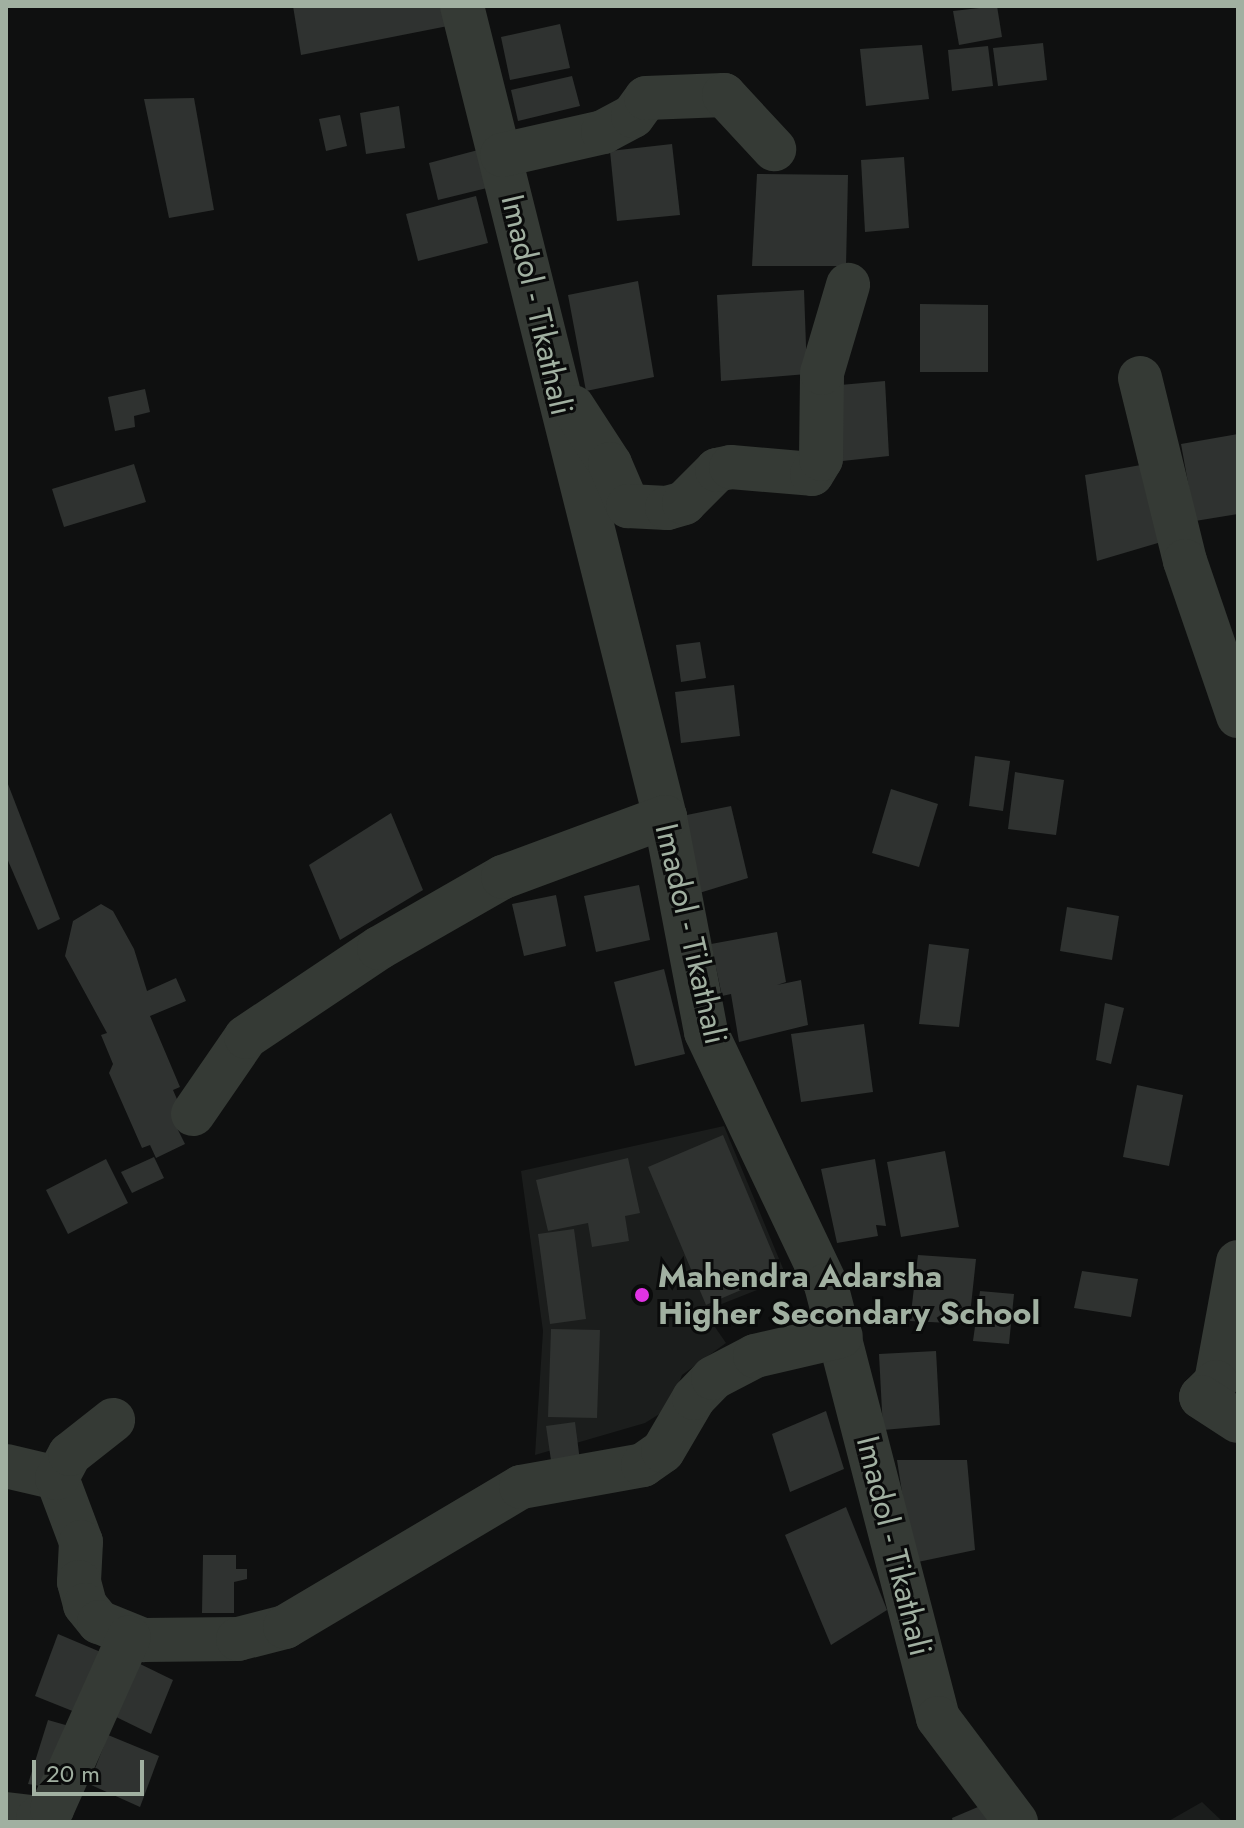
<!DOCTYPE html>
<html>
<head>
<meta charset="utf-8">
<style>
  body { margin:0 }
  #map { position:relative; width:1244px; height:1828px; overflow:hidden; background:#0f1010; font-family:Jost,sans-serif }
  div>[style] { position:absolute }
  [style*='--x'] { left:calc(var(--x)*1px); top:calc(var(--y)*1px); width:calc(var(--w)*1px); rotate:calc(var(--a)*1deg) }
  .built>* { inset:0; background:#1b1d1c }
  .building>* { inset:0; background:#2f3230 }
  .street>* { height:44px; margin:-22px; padding:0 22px; transform-origin:22px; border-radius:22px; background:#353a35 }
  .dots>* { width:22px; height:22px; translate:-50% -50%; box-sizing:border-box; border:4px solid #0a0b0b; border-radius:50% }
  span { translate:-50% -50%; white-space:nowrap; text-align:center; line-height:1.15; -webkit-text-stroke:6px #0a0b0b; paint-order:stroke }
  .street-label { font-size:32px; color:#a1b0a1 }
  .poi-label { font-size:32px; color:#a1b0a1; font-weight:700 }
  .left { translate:0 -50%; text-align:left }
  .frame { position:absolute; inset:0; border:8px solid #a1b0a1; pointer-events:none }
  .scale { position:absolute; left:32px; top:1760px; width:112px; height:36px; box-sizing:border-box; border:4px solid #a1b0a1; border-top:0; padding-left:10px; font-size:24px; line-height:28px; white-space:nowrap; color:#a1b0a1; -webkit-text-stroke:6px #0a0b0b; paint-order:stroke }
</style>
</head>
<body>
<div id="map">
  <div class="built">
    <i style="clip-path:polygon(724px 1126px,787px 1278px,704px 1311px,726px 1343px,682px 1375px,669px 1408px,645px 1423px,535px 1455px,543px 1331px,521px 1171px)"></i>
    <i style="clip-path:polygon(1202px 1802px,1223px 1822px,1167px 1822px)"></i>
  </div>
  <div class="building">
    <i style="clip-path:polygon(293px 6px,449px 6px,453px 25px,301px 55px)"></i>
    <i style="clip-path:polygon(997px 6px,1002px 37px,959px 45px,953px 11px)"></i>
    <i style="clip-path:polygon(560px 24px,570px 68px,510px 80px,501px 37px)"></i>
    <i style="clip-path:polygon(1043px 43px,1047px 80px,998px 86px,993px 48px)"></i>
    <i style="clip-path:polygon(922px 45px,929px 99px,866px 106px,860px 49px)"></i>
    <i style="clip-path:polygon(988px 46px,993px 86px,952px 91px,948px 50px)"></i>
    <i style="clip-path:polygon(572px 76px,580px 106px,518px 121px,511px 90px)"></i>
    <i style="clip-path:polygon(194px 98px,214px 210px,169px 218px,144px 99px)"></i>
    <i style="clip-path:polygon(399px 106px,405px 148px,366px 154px,360px 113px)"></i>
    <i style="clip-path:polygon(340px 115px,347px 146px,326px 151px,319px 119px)"></i>
    <i style="clip-path:polygon(672px 144px,680px 215px,617px 221px,610px 151px)"></i>
    <i style="clip-path:polygon(478px 150px,487px 188px,438px 200px,429px 163px)"></i>
    <i style="clip-path:polygon(904px 157px,909px 228px,865px 232px,861px 160px)"></i>
    <i style="clip-path:polygon(757px 174px,848px 175px,846px 266px,752px 266px)"></i>
    <i style="clip-path:polygon(476px 196px,488px 243px,418px 261px,406px 214px)"></i>
    <i style="clip-path:polygon(638px 281px,654px 377px,586px 391px,568px 295px)"></i>
    <i style="clip-path:polygon(804px 290px,807px 374px,721px 381px,717px 295px)"></i>
    <i style="clip-path:polygon(920px 304px,988px 305px,988px 372px,920px 372px)"></i>
    <i style="clip-path:polygon(885px 381px,889px 456px,833px 462px,829px 386px)"></i>
    <i style="clip-path:polygon(145px 389px,150px 412px,134px 416px,135px 427px,115px 431px,108px 397px)"></i>
    <i style="clip-path:polygon(1238px 434px,1238px 514px,1195px 521px,1181px 444px)"></i>
    <i style="clip-path:polygon(1152px 463px,1168px 540px,1097px 561px,1085px 475px)"></i>
    <i style="clip-path:polygon(134px 464px,146px 502px,64px 527px,52px 489px)"></i>
    <i style="clip-path:polygon(700px 642px,706px 678px,681px 682px,676px 645px)"></i>
    <i style="clip-path:polygon(734px 685px,740px 736px,681px 743px,675px 692px)"></i>
    <i style="clip-path:polygon(975px 756px,1010px 761px,1003px 811px,969px 806px)"></i>
    <i style="clip-path:polygon(1015px 772px,1064px 780px,1056px 835px,1008px 829px)"></i>
    <i style="clip-path:polygon(6px 779px,60px 919px,38px 930px,6px 856px)"></i>
    <i style="clip-path:polygon(891px 789px,938px 804px,919px 867px,872px 853px)"></i>
    <i style="clip-path:polygon(731px 806px,748px 878px,696px 894px,677px 817px)"></i>
    <i style="clip-path:polygon(391px 813px,423px 890px,340px 940px,309px 865px)"></i>
    <i style="clip-path:polygon(639px 885px,650px 940px,596px 952px,584px 896px)"></i>
    <i style="clip-path:polygon(556px 895px,566px 946px,524px 956px,512px 904px)"></i>
    <i style="clip-path:polygon(101px 904px,113px 911px,134px 949px,147px 991px,176px 978px,186px 1001px,150px 1016px,180px 1087px,173px 1090px,183px 1113px,174px 1122px,185px 1144px,156px 1158px,150px 1145px,142px 1148px,109px 1073px,113px 1064px,101px 1035px,107px 1033px,65px 956px,73px 921px)"></i>
    <i style="clip-path:polygon(1067px 907px,1119px 916px,1112px 960px,1060px 951px)"></i>
    <i style="clip-path:polygon(777px 932px,786px 982px,777px 985px,801px 980px,808px 1025px,739px 1042px,731px 994px,722px 996px,711px 944px)"></i>
    <i style="clip-path:polygon(929px 944px,969px 949px,959px 1027px,919px 1024px)"></i>
    <i style="clip-path:polygon(664px 969px,685px 1054px,635px 1066px,614px 982px)"></i>
    <i style="clip-path:polygon(1105px 1003px,1124px 1008px,1111px 1064px,1096px 1060px)"></i>
    <i style="clip-path:polygon(864px 1024px,873px 1092px,801px 1102px,791px 1034px)"></i>
    <i style="clip-path:polygon(1137px 1085px,1183px 1095px,1169px 1166px,1123px 1157px)"></i>
    <i style="clip-path:polygon(723px 1135px,781px 1273px,706px 1305px,648px 1167px)"></i>
    <i style="clip-path:polygon(945px 1151px,959px 1227px,901px 1237px,887px 1162px)"></i>
    <i style="clip-path:polygon(154px 1157px,164px 1178px,132px 1193px,121px 1172px)"></i>
    <i style="clip-path:polygon(628px 1158px,640px 1213px,625px 1216px,629px 1241px,592px 1247px,588px 1223px,548px 1231px,536px 1180px)"></i>
    <i style="clip-path:polygon(106px 1159px,128px 1203px,68px 1234px,46px 1190px)"></i>
    <i style="clip-path:polygon(875px 1159px,886px 1226px,876px 1225px,878px 1236px,837px 1243px,821px 1169px)"></i>
    <i style="clip-path:polygon(574px 1229px,586px 1319px,550px 1324px,538px 1234px)"></i>
    <i style="clip-path:polygon(918px 1255px,976px 1259px,969px 1324px,910px 1321px)"></i>
    <i style="clip-path:polygon(1082px 1271px,1138px 1279px,1131px 1317px,1074px 1308px)"></i>
    <i style="clip-path:polygon(980px 1291px,1014px 1294px,1009px 1344px,973px 1341px)"></i>
    <i style="clip-path:polygon(551px 1329px,600px 1330px,597px 1418px,548px 1417px)"></i>
    <i style="clip-path:polygon(936px 1351px,940px 1425px,883px 1430px,879px 1354px)"></i>
    <i style="clip-path:polygon(826px 1411px,844px 1469px,790px 1492px,772px 1434px)"></i>
    <i style="clip-path:polygon(575px 1422px,581px 1469px,553px 1474px,546px 1426px)"></i>
    <i style="clip-path:polygon(897px 1460px,967px 1460px,975px 1550px,913px 1563px)"></i>
    <i style="clip-path:polygon(846px 1507px,887px 1610px,831px 1645px,785px 1535px)"></i>
    <i style="clip-path:polygon(203px 1555px,236px 1555px,236px 1569px,247px 1569px,247px 1579px,234px 1582px,234px 1613px,202px 1613px)"></i>
    <i style="clip-path:polygon(58px 1634px,103px 1653px,80px 1714px,35px 1696px)"></i>
    <i style="clip-path:polygon(138px 1663px,173px 1680px,151px 1734px,108px 1713px)"></i>
    <i style="clip-path:polygon(48px 1720px,76px 1728px,58px 1789px,28px 1784px)"></i>
    <i style="clip-path:polygon(108px 1735px,159px 1756px,140px 1807px,89px 1784px)"></i>
    <i style="clip-path:polygon(985px 1804px,994px 1822px,953px 1822px,952px 1818px)"></i>
  </div>
  <div class="street">
    <i style="--x:462;--y:6;--w:836;--a:75.95"></i>
    <i style="--x:665;--y:817;--w:219;--a:79.2"></i>
    <i style="--x:706;--y:1032;--w:280;--a:64.6"></i>
    <i style="--x:826;--y:1285;--w:447;--a:75.5"></i>
    <i style="--x:938;--y:1718;--w:130;--a:53.1"></i>
    <i style="--x:502;--y:155;--w:104;--a:-12.8"></i>
    <i style="--x:603;--y:132;--w:34;--a:-28"></i>
    <i style="--x:633;--y:116;--w:22;--a:-54"></i>
    <i style="--x:646;--y:98;--w:78;--a:-2.2"></i>
    <i style="--x:724;--y:95;--w:74;--a:47.2"></i>
    <i style="--x:1140;--y:378;--w:188;--a:76.2"></i>
    <i style="--x:1185;--y:561;--w:164;--a:71.1"></i>
    <i style="--x:573;--y:407;--w:68;--a:57"></i>
    <i style="--x:610;--y:464;--w:46;--a:66.8"></i>
    <i style="--x:628;--y:506;--w:39;--a:3"></i>
    <i style="--x:667;--y:508;--w:18;--a:-16"></i>
    <i style="--x:684;--y:503;--w:47;--a:-45"></i>
    <i style="--x:717;--y:470;--w:14;--a:-12"></i>
    <i style="--x:731;--y:467;--w:81;--a:4.9"></i>
    <i style="--x:812;--y:474;--w:17;--a:-59"></i>
    <i style="--x:821;--y:459;--w:86;--a:-89.3"></i>
    <i style="--x:822;--y:373;--w:92;--a:-73.5"></i>
    <i style="--x:193;--y:1114;--w:93;--a:-55.5"></i>
    <i style="--x:246;--y:1037;--w:160;--a:-33.8"></i>
    <i style="--x:379;--y:948;--w:143;--a:-29.8"></i>
    <i style="--x:503;--y:877;--w:173;--a:-20.3"></i>
    <i style="--x:1238;--y:1262;--w:122;--a:100.4"></i>
    <i style="--x:1216;--y:1382;--w:21;--a:135"></i>
    <i style="--x:1201;--y:1397;--w:44;--a:33"></i>
    <i style="--x:6;--y:1466;--w:52;--a:13.2"></i>
    <i style="--x:57;--y:1478;--w:68;--a:69.4"></i>
    <i style="--x:81;--y:1542;--w:40;--a:92.9"></i>
    <i style="--x:79;--y:1582;--w:24;--a:75"></i>
    <i style="--x:85;--y:1605;--w:22;--a:51"></i>
    <i style="--x:99;--y:1622;--w:48;--a:22.2"></i>
    <i style="--x:143;--y:1640;--w:95;--a:-0.6"></i>
    <i style="--x:238;--y:1639;--w:49;--a:-14.3"></i>
    <i style="--x:285;--y:1627;--w:274;--a:-30.7"></i>
    <i style="--x:521;--y:1487;--w:124;--a:-10.2"></i>
    <i style="--x:643;--y:1465;--w:24;--a:-35"></i>
    <i style="--x:663;--y:1451;--w:61;--a:-59.7"></i>
    <i style="--x:694;--y:1398;--w:28;--a:-46"></i>
    <i style="--x:713;--y:1378;--w:47;--a:-27.6"></i>
    <i style="--x:755;--y:1356;--w:88;--a:-13.1"></i>
    <i style="--x:57;--y:1478;--w:27;--a:-62"></i>
    <i style="--x:70;--y:1454;--w:55;--a:-38.3"></i>
    <i style="--x:6;--y:1814;--w:32;--a:7"></i>
    <i style="--x:38;--y:1818;--w:17;--a:-33"></i>
    <i style="--x:52;--y:1809;--w:188;--a:-65.9"></i>
  </div>
  <div class="dots">
    <i style="left:642px;top:1295px;background:#e133e4"></i>
  </div>
  <div class="street-label">
    <span style="left:537px;top:305px;rotate:77deg">Imadol - Tikathali</span>
    <span style="left:691px;top:934px;rotate:77deg">Imadol - Tikathali</span>
    <span style="left:894px;top:1546px;rotate:76deg">Imadol - Tikathali</span>
  </div>
  <div class="poi-label">
    <span class="left" style="left:658px;top:1295px">Mahendra Adarsha<br>Higher Secondary School</span>
  </div>
  <div class="frame"></div>
  <div class="scale">20 m</div>
</div>
</body>
</html>
